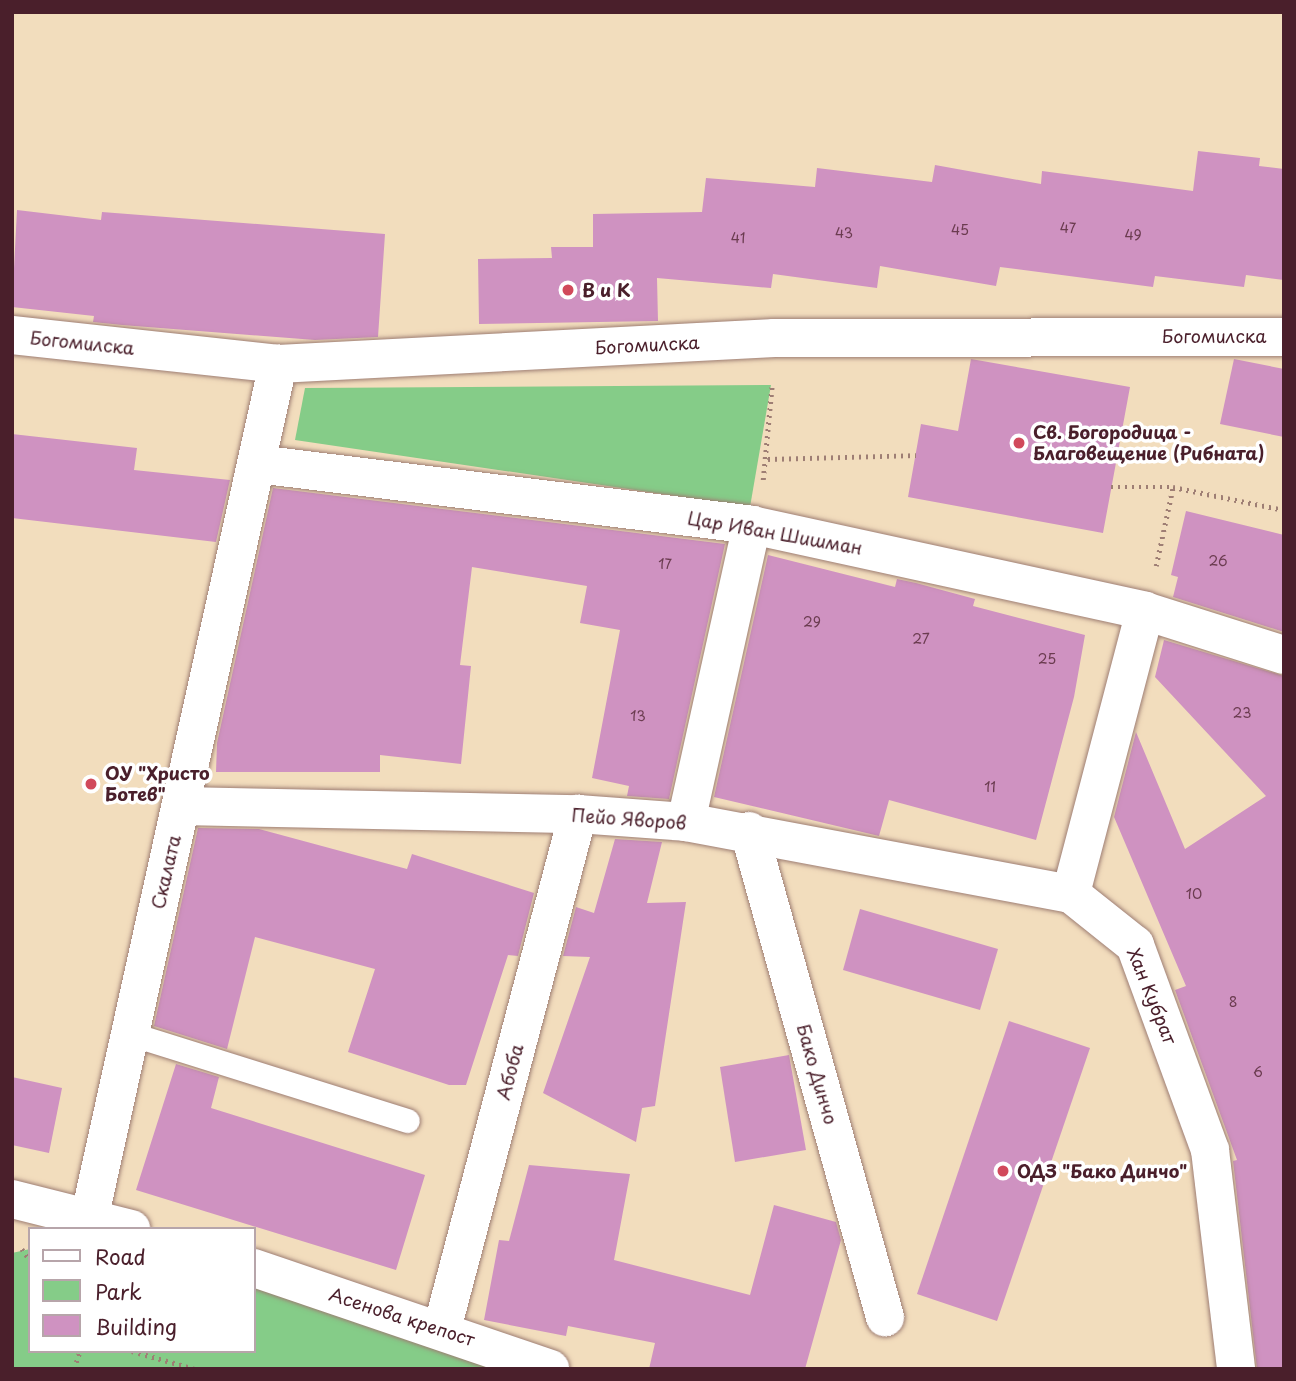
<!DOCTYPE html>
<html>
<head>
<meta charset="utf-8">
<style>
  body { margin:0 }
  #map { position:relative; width:1296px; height:1381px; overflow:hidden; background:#f2ddbd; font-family:"Playpen Sans",sans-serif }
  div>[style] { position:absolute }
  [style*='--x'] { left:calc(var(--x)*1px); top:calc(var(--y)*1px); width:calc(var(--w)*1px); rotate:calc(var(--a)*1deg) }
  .green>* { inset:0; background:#85cc88 }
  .building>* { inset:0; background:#cf92c1 }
  .path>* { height:4.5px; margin-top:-2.25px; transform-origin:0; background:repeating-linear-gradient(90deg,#9e7e74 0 2px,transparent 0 7px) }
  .roads { filter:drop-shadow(0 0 2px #9e7e74) drop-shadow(0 0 2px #9e7e74) }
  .service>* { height:24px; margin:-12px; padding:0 12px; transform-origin:12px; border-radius:12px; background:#fff }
  .minor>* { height:38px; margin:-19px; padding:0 19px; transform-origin:19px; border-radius:19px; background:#fff }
  .dots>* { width:19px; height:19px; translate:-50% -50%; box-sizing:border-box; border:4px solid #fff; border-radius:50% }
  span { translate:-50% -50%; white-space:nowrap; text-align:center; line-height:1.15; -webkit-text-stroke:7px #fff; paint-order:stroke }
  .number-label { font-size:14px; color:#6b3c50 }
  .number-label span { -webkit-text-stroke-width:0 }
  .poi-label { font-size:18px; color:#4a1f2b; font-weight:700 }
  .left { translate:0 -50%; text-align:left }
  .street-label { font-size:18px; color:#4a1f2b }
  .frame { position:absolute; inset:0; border:14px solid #4a1f2b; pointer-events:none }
  .legend { position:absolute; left:28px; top:1227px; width:228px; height:126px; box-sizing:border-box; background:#fff; border:2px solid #b7a5aa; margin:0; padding:9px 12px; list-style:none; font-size:21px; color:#4a1f2b }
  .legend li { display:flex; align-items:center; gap:14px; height:35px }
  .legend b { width:35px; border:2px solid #b7a5aa }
</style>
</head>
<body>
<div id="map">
  <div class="green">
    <i style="clip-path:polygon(771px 385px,750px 507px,295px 440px,305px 388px)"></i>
    <i style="clip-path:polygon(30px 1249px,30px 1351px,254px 1351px,254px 1285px,496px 1369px,12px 1369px,12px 1253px)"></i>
  </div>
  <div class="building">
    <i style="clip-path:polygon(1198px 151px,1260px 158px,1259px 166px,1284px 169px,1284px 280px,1246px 275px,1244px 287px,1155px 276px,1153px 287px,1000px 267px,996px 286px,880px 266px,877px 288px,773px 274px,771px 288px,657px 278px,658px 321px,479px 324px,478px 259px,552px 258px,551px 247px,593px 247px,593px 214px,702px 212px,706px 178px,815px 187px,817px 168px,932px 182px,935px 165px,1041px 184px,1042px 171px,1193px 191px)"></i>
    <i style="clip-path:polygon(17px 210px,101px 220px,102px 212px,385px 234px,378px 337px,315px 340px,122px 325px,93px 322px,94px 316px,12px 307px)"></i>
    <i style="clip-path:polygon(971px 359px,1130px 387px,1103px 533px,908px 497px,921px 424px,958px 431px)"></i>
    <i style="clip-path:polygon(1234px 359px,1284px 369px,1284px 437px,1220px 424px)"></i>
    <i style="clip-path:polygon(12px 434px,137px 448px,134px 470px,230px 480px,216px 542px,12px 518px)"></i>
    <i style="clip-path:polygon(273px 488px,725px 544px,669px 799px,627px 796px,629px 786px,592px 778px,620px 630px,580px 623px,587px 586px,472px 567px,460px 665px,471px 666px,461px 764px,380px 755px,380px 772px,216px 772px,217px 743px)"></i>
    <i style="clip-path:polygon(1186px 511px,1284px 535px,1284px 632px,1173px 597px,1178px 577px,1171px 575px)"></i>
    <i style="clip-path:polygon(768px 555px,895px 587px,897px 579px,916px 583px,975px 599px,973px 606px,1085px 635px,1074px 697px,1036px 840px,889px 800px,879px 836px,714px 797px)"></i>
    <i style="clip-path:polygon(1164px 640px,1284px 676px,1284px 1369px,1257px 1369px,1233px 1161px,1237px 1160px,1175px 990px,1186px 986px,1114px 817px,1136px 732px,1185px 849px,1266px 796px,1155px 677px)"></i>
    <i style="clip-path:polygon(198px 828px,259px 829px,407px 869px,412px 854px,534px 893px,518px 956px,508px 955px,466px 1085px,449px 1085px,348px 1052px,375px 969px,255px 937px,227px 1049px,154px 1026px)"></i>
    <i style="clip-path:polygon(615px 839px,662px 842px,647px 903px,686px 902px,655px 1106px,642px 1108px,636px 1142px,543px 1093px,590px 957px,563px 956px,576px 907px,594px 913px)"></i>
    <i style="clip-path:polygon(860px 909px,998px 949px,980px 1010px,843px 970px)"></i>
    <i style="clip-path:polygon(1009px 1021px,1090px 1048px,997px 1321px,917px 1294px)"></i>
    <i style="clip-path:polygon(789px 1055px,806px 1150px,735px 1162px,720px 1067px)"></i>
    <i style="clip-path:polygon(176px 1064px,219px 1077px,211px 1108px,425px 1175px,396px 1270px,136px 1190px)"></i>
    <i style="clip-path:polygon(12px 1077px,62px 1088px,49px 1153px,12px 1145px)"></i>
    <i style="clip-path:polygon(529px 1165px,630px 1174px,614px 1260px,750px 1295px,774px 1205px,836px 1222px,841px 1240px,805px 1369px,649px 1369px,655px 1343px,568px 1326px,566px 1336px,484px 1320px,499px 1240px,509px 1241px)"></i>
  </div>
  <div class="path">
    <i style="--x:768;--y:459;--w:148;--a:-1.5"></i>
    <i style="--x:763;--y:480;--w:96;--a:-84.6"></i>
    <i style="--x:1111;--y:487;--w:62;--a:0"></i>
    <i style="--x:1173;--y:487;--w:113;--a:11.7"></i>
    <i style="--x:1156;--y:566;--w:81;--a:-77.9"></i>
    <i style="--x:22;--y:1249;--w:14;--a:54"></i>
    <i style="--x:132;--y:1351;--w:66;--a:15.9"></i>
    <i style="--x:74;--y:1369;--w:19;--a:-72"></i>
  </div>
  <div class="roads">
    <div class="service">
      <i style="--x:130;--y:1034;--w:291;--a:17.4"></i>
    </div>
    <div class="minor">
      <i style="--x:12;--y:335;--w:268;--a:6.2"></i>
      <i style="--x:278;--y:364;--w:497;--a:-3"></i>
      <i style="--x:774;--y:338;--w:510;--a:-0.11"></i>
      <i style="--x:257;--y:464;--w:499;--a:7"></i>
      <i style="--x:752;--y:525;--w:402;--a:12.3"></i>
      <i style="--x:1145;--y:611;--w:146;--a:17.6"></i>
      <i style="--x:1145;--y:611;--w:293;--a:104.7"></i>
      <i style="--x:1071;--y:894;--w:82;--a:38.6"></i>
      <i style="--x:1135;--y:945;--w:218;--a:69.9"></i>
      <i style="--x:1210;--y:1150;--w:221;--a:83.2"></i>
      <i style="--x:181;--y:806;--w:397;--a:1.2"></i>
      <i style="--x:578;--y:814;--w:108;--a:4.2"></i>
      <i style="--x:686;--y:822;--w:392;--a:10.6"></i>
      <i style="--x:686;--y:822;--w:304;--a:-77.5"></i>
      <i style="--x:749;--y:831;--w:505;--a:74.37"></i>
      <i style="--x:12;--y:1199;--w:123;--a:14.1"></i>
      <i style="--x:90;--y:1215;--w:872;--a:-77.54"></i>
      <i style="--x:254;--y:1268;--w:313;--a:18.8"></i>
      <i style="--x:442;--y:1329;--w:533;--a:-75.21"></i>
    </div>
  </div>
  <div class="dots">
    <i style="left:568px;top:290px;background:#d1495b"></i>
    <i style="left:1019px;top:443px;background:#d1495b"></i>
    <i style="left:91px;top:784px;background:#d1495b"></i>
    <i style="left:1003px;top:1171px;background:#d1495b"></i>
  </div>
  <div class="number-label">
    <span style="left:1068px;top:228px">47</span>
    <span style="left:960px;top:230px">45</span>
    <span style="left:844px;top:233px">43</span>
    <span style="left:1133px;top:235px">49</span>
    <span style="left:738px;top:238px">41</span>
    <span style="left:1218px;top:561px">26</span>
    <span style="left:665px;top:564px">17</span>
    <span style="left:812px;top:622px">29</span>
    <span style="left:921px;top:639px">27</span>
    <span style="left:1047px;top:659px">25</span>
    <span style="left:1242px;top:713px">23</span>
    <span style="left:638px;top:716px">13</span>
    <span style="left:990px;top:787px">11</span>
    <span style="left:1194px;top:894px">10</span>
    <span style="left:1233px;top:1002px">8</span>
    <span style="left:1258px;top:1072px">6</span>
  </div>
  <div class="poi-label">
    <span class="left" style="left:582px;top:290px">В и К</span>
    <span class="left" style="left:1033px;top:443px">Св. Богородица -<br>Благовещение (Рибната)</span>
    <span class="left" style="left:105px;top:784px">ОУ "Христо<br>Ботев"</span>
    <span class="left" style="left:1017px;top:1171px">ОДЗ "Бако Динчо"</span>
  </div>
  <div class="street-label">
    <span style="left:1214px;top:336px">Богомилска</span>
    <span style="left:82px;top:343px;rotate:6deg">Богомилска</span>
    <span style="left:647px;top:345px;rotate:-3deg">Богомилска</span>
    <span style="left:775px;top:533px;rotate:10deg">Цар Иван Шишман</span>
    <span style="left:629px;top:819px;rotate:4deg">Пейо Яворов</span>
    <span style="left:166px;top:872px;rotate:-77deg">Скалата</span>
    <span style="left:1152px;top:996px;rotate:68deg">Хан Кубрат</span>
    <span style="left:510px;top:1072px;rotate:-75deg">Абоба</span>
    <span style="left:817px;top:1074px;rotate:74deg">Бако Динчо</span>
    <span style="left:402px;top:1317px;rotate:18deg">Асенова крепост</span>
  </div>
  <div class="frame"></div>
  <ul class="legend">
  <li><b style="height:9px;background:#fff"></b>Road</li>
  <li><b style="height:19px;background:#85cc88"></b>Park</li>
  <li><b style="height:19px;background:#cf92c1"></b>Building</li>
  </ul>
</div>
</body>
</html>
